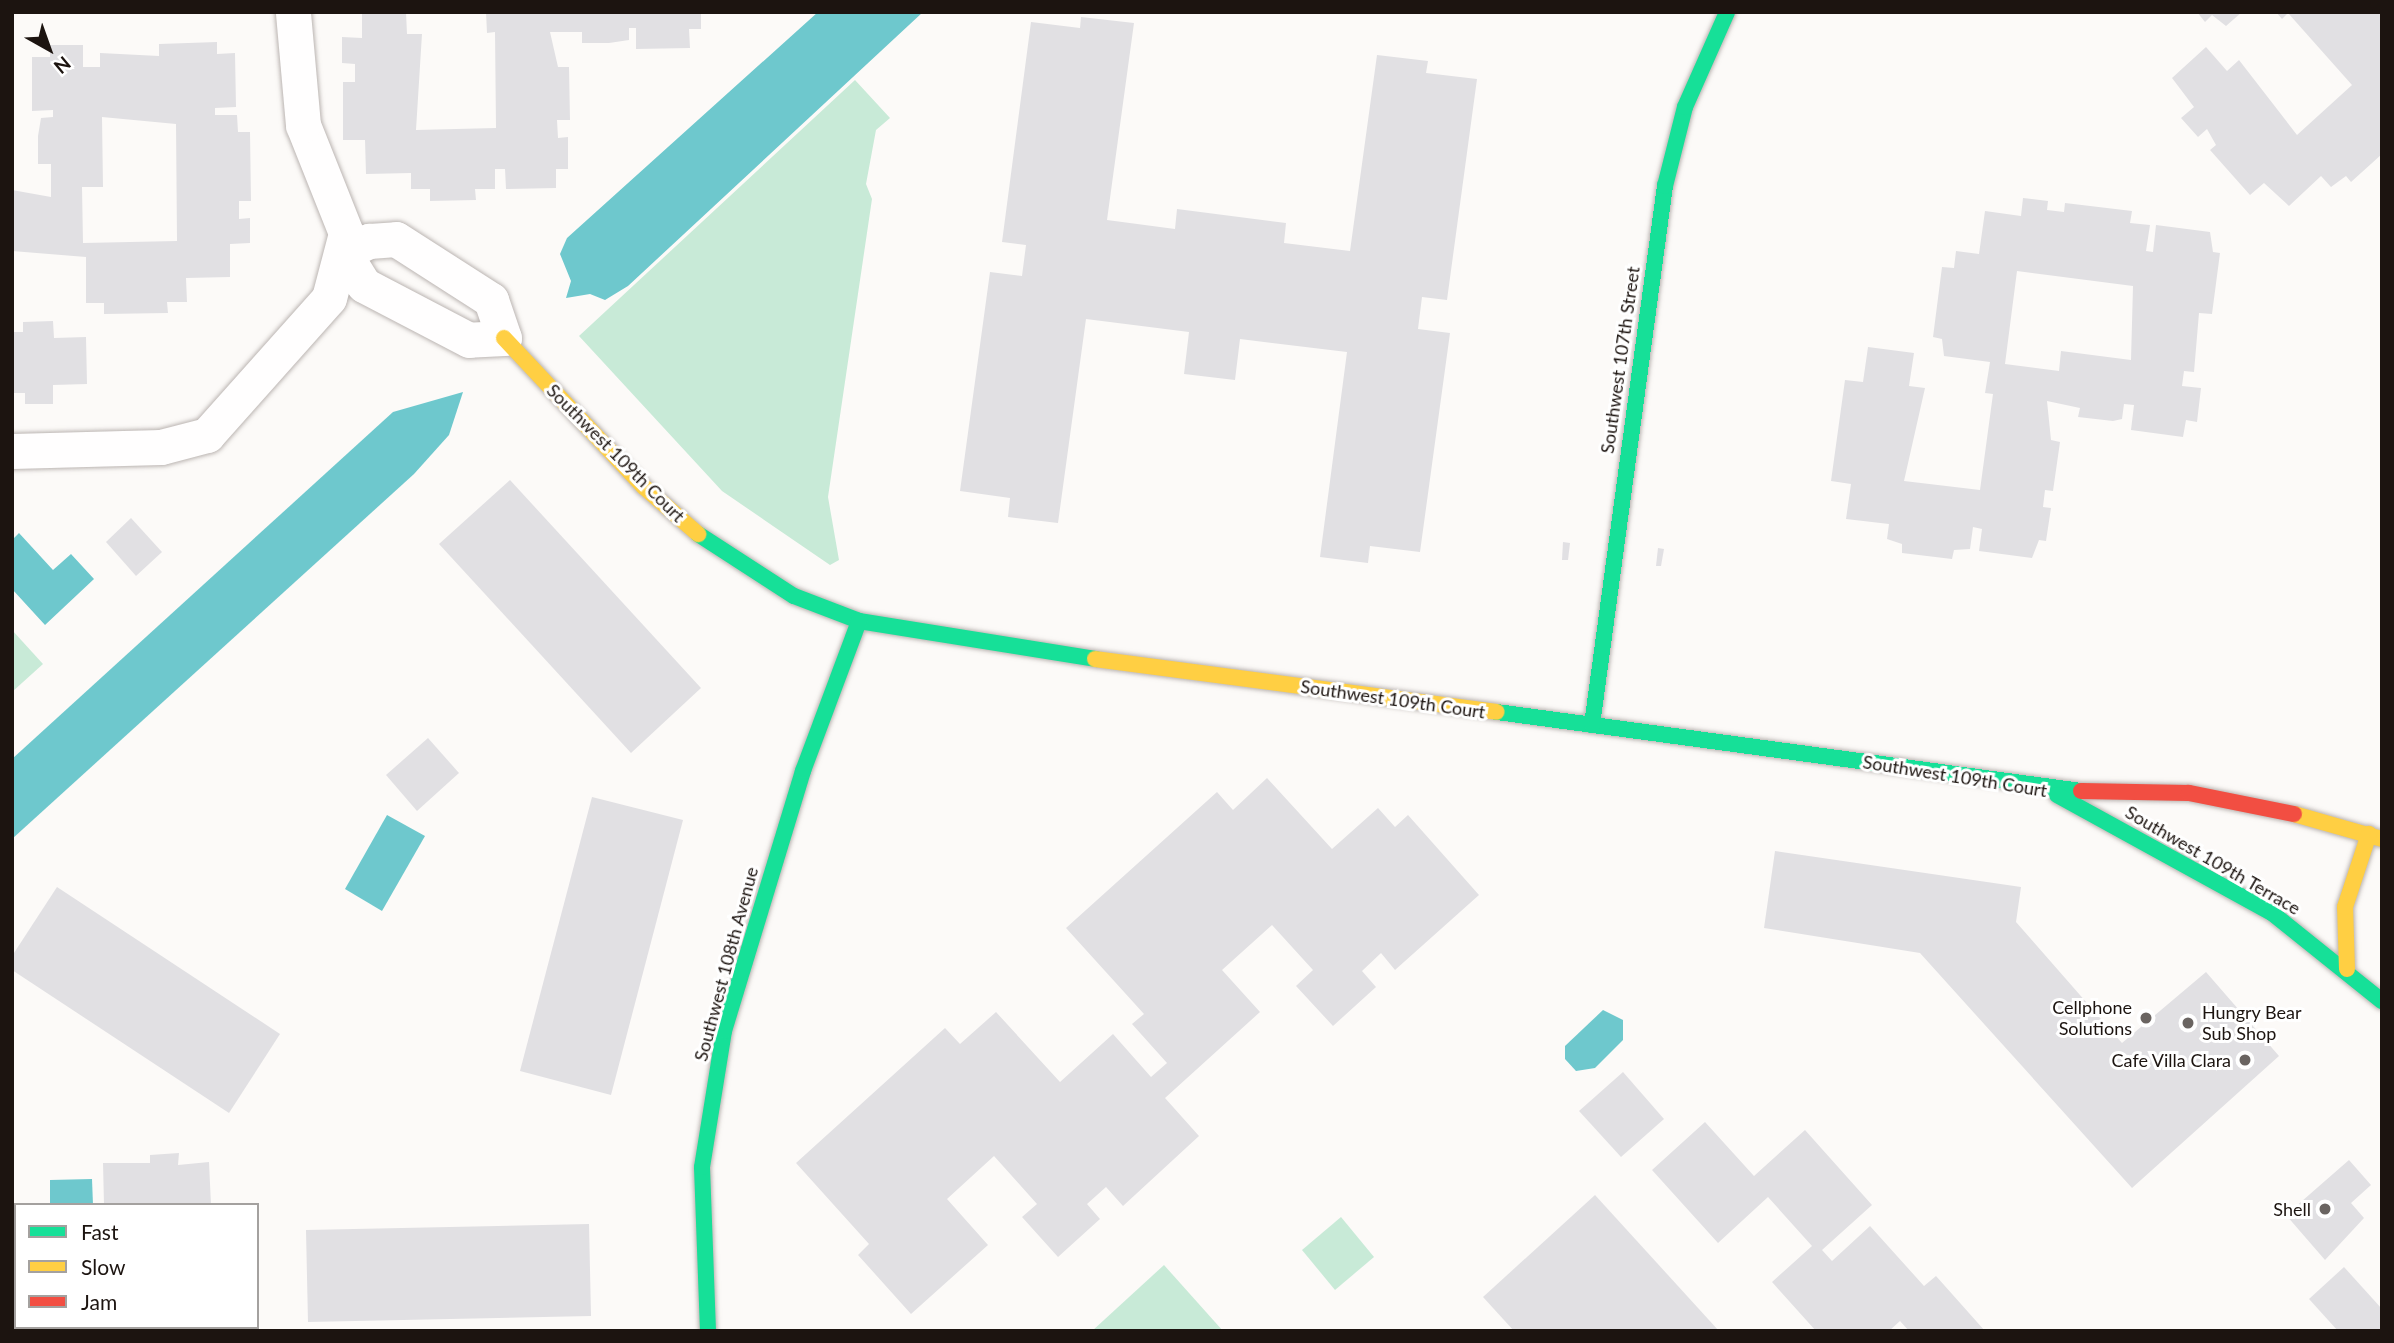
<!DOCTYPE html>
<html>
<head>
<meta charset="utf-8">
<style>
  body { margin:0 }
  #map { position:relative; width:2394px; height:1343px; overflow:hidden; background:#fcfaf8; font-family:Lato,sans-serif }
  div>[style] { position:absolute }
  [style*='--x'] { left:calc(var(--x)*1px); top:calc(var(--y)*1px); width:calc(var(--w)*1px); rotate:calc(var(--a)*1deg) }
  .green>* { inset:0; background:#c8ead7 }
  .water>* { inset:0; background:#6ec8cd }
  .building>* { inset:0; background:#e1e0e3 }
  .roads { filter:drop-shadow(0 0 2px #bbb5b2) drop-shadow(0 0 2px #bbb5b2) }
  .street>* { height:35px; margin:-17.5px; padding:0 17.5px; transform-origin:17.5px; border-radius:17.5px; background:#fffefe }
  .fast>* { height:16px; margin:-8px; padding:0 8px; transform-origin:8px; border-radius:8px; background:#16e098 }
  .slow>* { height:16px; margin:-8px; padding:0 8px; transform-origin:8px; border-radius:8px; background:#ffcf43 }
  .jam>* { height:16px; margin:-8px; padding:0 8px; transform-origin:8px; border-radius:8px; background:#f24e42 }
  .dots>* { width:19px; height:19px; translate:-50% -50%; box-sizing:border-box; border:4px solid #fff; border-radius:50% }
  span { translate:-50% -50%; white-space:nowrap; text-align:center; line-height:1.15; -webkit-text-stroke:6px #fff; paint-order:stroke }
  .street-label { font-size:18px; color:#1c1410 }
  .poi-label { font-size:18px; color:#1c1410 }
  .right { translate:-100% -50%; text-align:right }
  .left { translate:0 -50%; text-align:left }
  .frame { position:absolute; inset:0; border:14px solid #1c1410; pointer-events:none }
  .legend { position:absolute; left:14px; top:1203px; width:245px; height:126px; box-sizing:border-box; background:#fff; border:2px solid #a4a19f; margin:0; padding:9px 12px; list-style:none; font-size:21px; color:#1c1410 }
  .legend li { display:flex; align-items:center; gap:14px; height:35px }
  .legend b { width:35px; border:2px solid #a4a19f }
  .north { position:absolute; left:14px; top:14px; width:70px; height:70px; -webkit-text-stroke:5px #fff; paint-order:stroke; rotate:140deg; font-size:19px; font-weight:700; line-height:28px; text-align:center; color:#1c1410 }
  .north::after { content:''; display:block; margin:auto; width:24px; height:32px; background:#1c1410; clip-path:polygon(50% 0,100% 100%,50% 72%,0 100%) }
</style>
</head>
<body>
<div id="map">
  <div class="green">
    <i style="clip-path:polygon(855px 80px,890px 118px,876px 130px,866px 184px,872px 199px,828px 497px,839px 560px,830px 565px,722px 491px,579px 336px)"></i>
    <i style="clip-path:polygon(12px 630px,43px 664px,12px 692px)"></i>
    <i style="clip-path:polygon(1341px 1217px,1374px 1257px,1335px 1290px,1302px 1250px)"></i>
    <i style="clip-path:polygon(1164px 1265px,1223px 1331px,1092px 1331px)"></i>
  </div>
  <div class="water">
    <i style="clip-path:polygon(818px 12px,923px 12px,628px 286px,605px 300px,590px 294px,566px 298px,571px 281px,560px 254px,567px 238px)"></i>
    <i style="clip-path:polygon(463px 392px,449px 435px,414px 474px,12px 839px,12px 759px,393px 412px)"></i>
    <i style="clip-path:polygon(19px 533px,53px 570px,71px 554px,94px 579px,45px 625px,12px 589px,12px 540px)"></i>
    <i style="clip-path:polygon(387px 815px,425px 836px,382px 911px,345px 889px)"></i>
    <i style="clip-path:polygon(1603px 1010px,1623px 1020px,1623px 1040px,1595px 1068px,1576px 1071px,1565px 1059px,1565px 1046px)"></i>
    <i style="clip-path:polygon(92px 1179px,93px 1205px,50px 1205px,50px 1180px)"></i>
  </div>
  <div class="building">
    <i style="clip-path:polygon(362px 12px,406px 12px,407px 34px,422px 34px,416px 130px,496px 128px,495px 32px,487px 33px,486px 12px,701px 12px,701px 29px,689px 29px,690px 48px,636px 49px,636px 28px,629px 28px,629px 40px,609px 43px,582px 43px,582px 32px,550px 32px,558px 67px,569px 67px,570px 120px,557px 120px,558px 138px,568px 137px,568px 169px,556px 169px,556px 188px,506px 189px,505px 169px,495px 169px,495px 189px,475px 189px,476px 200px,430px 201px,430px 189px,411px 189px,411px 173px,366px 174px,365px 140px,343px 140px,343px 82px,355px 82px,355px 64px,342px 63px,342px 37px,362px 38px)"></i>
    <i style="clip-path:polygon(2197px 12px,2242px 12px,2226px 26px,2212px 15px,2205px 22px)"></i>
    <i style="clip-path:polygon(2276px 12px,2382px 12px,2382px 154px,2351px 182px,2346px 176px,2331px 187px,2321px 176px,2289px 206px,2264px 183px,2250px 195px,2210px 150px,2216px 145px,2207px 129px,2198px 137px,2181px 118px,2194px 107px,2172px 78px,2206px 47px,2227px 71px,2239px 60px,2297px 135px,2352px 85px,2288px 13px,2282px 19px)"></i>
    <i style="clip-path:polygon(1081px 17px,1134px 23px,1107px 220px,1175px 229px,1177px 209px,1286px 223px,1284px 243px,1350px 251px,1377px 55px,1428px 61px,1426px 73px,1477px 79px,1447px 300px,1422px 297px,1418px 329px,1450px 333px,1420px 552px,1370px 546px,1368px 563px,1320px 557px,1347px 352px,1240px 339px,1235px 380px,1184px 374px,1189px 332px,1086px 319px,1058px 523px,1008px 517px,1010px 498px,960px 491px,990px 272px,1022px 276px,1026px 245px,1002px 242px,1031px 22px,1080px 28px)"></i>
    <i style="clip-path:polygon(evenodd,217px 42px,217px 54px,235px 53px,236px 107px,215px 108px,215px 115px,237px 115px,238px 132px,250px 132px,251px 201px,239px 201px,239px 219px,250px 218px,250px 243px,230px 244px,230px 277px,186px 278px,187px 302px,167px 302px,168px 313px,104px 314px,104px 303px,86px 303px,86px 257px,12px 251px,12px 190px,51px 197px,51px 164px,38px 164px,38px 136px,41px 118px,53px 117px,53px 110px,32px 111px,32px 57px,50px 57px,50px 45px,83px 45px,83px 67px,100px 67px,100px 53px,159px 56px,159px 44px,217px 42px,102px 117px,176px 124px,177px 241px,83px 243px,82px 187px,103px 187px,102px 117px)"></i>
    <i style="clip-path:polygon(evenodd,2023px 198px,2048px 201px,2047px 210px,2064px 212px,2065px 203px,2132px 211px,2130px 223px,2150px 225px,2146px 251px,2153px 252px,2156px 225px,2210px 232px,2213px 252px,2220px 253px,2212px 314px,2199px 313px,2194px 372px,2184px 371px,2182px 386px,2201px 388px,2197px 422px,2186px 420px,2183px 437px,2131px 430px,2134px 405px,2124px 404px,2122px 419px,2113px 421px,2078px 417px,2080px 408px,2047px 401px,2051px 440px,2060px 442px,2053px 491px,2045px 490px,2043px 507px,2051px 508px,2046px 541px,2039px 540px,2032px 558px,1979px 551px,1982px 529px,1973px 527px,1970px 549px,1954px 550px,1952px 559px,1902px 553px,1902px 544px,1887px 539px,1889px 524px,1846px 519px,1851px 484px,1831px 481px,1845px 380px,1863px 382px,1868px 347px,1914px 353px,1909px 386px,1925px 388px,1904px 481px,1980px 490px,1993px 394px,1985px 393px,1990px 362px,1944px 356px,1942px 339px,1933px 337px,1942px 267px,1954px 268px,1956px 251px,1979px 254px,1985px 211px,2021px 216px,2023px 198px,2017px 271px,2133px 286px,2131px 360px,2061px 351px,2059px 371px,2005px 364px,2017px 271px)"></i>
    <i style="clip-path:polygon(53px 321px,54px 338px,86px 337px,87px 384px,53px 385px,53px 404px,25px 404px,25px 393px,12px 393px,12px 332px,23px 332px,23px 322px)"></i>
    <i style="clip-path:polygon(510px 480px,701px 688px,631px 753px,439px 544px)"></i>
    <i style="clip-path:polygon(131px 518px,162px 552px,136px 576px,106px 542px)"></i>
    <i style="clip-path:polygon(1563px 542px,1570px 543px,1568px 560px,1562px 560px)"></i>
    <i style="clip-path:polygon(1658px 548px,1664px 549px,1661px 566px,1656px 566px)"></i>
    <i style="clip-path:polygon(428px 738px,459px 773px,417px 811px,386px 775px)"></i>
    <i style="clip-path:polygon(1267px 778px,1332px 849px,1378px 808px,1395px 827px,1408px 815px,1479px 895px,1395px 970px,1381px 953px,1362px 971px,1376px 987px,1333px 1026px,1296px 986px,1313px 970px,1272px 925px,1222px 970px,1260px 1012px,1165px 1098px,1199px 1136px,1123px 1206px,1106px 1187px,1087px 1204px,1100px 1219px,1058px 1257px,1022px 1217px,1037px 1204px,994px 1156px,947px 1199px,988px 1245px,911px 1314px,858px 1255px,869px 1244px,796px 1163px,945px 1028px,960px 1044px,996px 1012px,1060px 1082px,1113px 1034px,1151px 1077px,1167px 1063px,1132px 1024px,1144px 1014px,1066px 928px,1217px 792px,1233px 810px)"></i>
    <i style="clip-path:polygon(592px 797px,683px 820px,611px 1095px,520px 1071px)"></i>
    <i style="clip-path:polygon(1775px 851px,2021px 887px,2016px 922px,2122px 1043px,2206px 972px,2279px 1056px,2132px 1188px,1920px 953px,1764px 928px)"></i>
    <i style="clip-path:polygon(57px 887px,280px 1034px,229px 1113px,12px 970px,12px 956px)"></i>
    <i style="clip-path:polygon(1623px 1072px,1664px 1119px,1621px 1157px,1579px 1111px)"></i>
    <i style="clip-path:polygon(1705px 1122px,1754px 1176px,1805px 1130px,1872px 1205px,1822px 1250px,1832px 1261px,1870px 1226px,1924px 1286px,1936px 1276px,1985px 1331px,1909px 1331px,1900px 1321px,1889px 1331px,1816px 1331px,1772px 1282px,1812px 1246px,1768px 1197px,1718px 1243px,1652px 1170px)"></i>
    <i style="clip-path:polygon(179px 1153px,178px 1165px,209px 1162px,211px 1205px,104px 1205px,103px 1163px,150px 1163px,150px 1155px)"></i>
    <i style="clip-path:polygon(2349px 1160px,2371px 1185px,2351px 1203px,2364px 1218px,2325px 1260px,2286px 1215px)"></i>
    <i style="clip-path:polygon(1595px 1195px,1719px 1331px,1514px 1331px,1483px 1297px)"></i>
    <i style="clip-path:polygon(589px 1224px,591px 1316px,308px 1322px,306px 1230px)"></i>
    <i style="clip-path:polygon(2344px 1267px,2382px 1309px,2382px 1331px,2338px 1331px,2309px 1299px)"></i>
  </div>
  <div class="roads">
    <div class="street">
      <i style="--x:396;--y:239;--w:113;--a:32.7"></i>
      <i style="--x:491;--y:300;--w:40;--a:71.1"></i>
      <i style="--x:504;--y:338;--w:35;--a:177"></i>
      <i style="--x:469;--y:340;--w:119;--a:-152.4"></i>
      <i style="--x:364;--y:285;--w:38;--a:-122"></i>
      <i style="--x:344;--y:253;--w:28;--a:-26"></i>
      <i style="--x:369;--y:241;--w:27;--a:-4"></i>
      <i style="--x:12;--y:451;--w:149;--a:-1.5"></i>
      <i style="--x:161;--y:447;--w:48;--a:-14.6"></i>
      <i style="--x:207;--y:435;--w:183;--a:-48.3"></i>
      <i style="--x:329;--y:298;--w:67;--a:-75.3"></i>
      <i style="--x:346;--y:233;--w:116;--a:-111.7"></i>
      <i style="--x:303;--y:125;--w:113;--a:-95.1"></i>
    </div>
    <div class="fast">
      <i style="--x:698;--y:534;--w:114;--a:32.9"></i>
      <i style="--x:794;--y:596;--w:70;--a:21"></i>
      <i style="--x:859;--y:621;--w:239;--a:9.1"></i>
      <i style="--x:1497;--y:712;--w:589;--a:7.7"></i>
      <i style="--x:1592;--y:725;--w:544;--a:-82.29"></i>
      <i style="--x:1665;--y:186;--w:81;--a:-75.8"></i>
      <i style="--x:1685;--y:107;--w:104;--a:-66.1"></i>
      <i style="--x:2057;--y:795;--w:245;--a:28.8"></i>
      <i style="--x:2272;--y:913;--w:141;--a:38.7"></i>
      <i style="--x:708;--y:1331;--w:164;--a:-92.1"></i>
      <i style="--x:702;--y:1167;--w:138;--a:-80.8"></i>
      <i style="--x:724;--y:1031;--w:272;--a:-73.1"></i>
      <i style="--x:803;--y:771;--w:160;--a:-69.5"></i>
    </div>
    <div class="slow">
      <i style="--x:504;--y:338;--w:204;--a:46.8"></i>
      <i style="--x:644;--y:487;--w:72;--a:41"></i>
      <i style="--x:1095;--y:659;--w:405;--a:7.5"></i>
      <i style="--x:2294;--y:814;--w:91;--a:15.9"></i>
      <i style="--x:2347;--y:969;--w:62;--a:-91.8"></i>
      <i style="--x:2345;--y:907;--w:77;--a:-71.8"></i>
    </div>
    <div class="jam">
      <i style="--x:2081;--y:791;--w:108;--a:1.1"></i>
      <i style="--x:2189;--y:793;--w:107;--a:11.3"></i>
    </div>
  </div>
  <div class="dots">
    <i style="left:2146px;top:1018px;background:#6a6461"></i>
    <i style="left:2188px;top:1023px;background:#6a6461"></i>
    <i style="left:2245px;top:1060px;background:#6a6461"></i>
    <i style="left:2325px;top:1209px;background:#6a6461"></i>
  </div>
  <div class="street-label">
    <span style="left:1620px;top:360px;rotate:-82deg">Southwest 107th Street</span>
    <span style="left:616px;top:453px;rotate:45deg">Southwest 109th Court</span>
    <span style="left:1393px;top:699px;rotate:8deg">Southwest 109th Court</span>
    <span style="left:1955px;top:776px;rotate:9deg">Southwest 109th Court</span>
    <span style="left:2213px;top:860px;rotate:30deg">Southwest 109th Terrace</span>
    <span style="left:726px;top:964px;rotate:-75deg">Southwest 108th Avenue</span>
  </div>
  <div class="poi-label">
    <span class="right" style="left:2132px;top:1018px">Cellphone<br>Solutions</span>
    <span class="left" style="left:2202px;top:1023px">Hungry Bear<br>Sub Shop</span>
    <span class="right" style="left:2231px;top:1060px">Cafe Villa Clara</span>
    <span class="right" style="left:2311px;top:1209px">Shell</span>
  </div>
  <div class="frame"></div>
  <ul class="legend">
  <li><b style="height:9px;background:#16e098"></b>Fast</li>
  <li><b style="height:9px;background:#ffcf43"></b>Slow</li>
  <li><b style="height:9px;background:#f24e42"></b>Jam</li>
  </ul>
  <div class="north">N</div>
</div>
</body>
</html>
